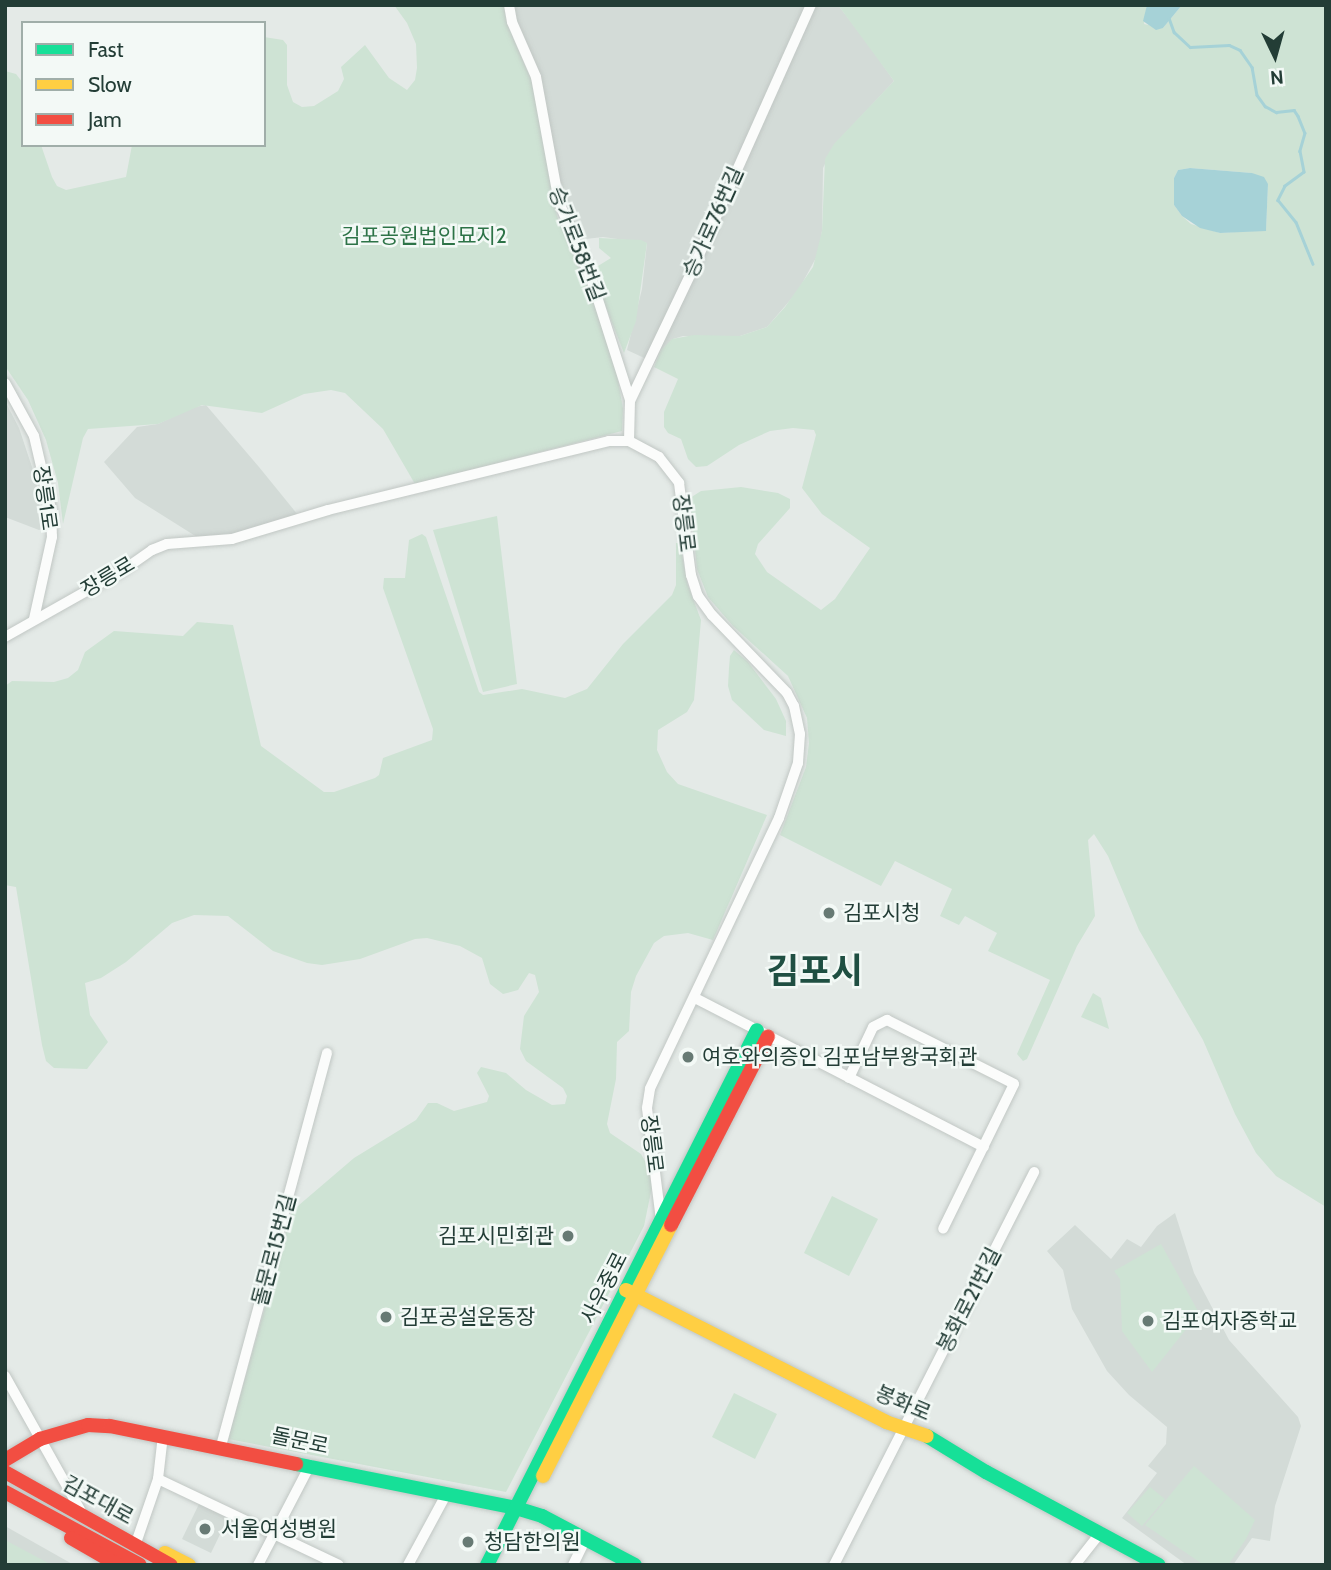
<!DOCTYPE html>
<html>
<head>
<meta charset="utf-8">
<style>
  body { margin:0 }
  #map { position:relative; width:1331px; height:1570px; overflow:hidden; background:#e4eae7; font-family:Cabin,"Noto Sans KR",sans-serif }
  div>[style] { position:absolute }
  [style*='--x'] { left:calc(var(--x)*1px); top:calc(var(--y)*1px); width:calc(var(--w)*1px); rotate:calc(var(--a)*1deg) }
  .built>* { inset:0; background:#d3dbd7 }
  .green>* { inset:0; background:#cee3d4 }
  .water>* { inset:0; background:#a6d2d7 }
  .stream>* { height:2.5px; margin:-1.25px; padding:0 1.25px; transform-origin:1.25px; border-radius:1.25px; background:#a6d2d7 }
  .roads { filter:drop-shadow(0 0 2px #c1c7c4) drop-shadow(0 0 2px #c1c7c4) }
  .street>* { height:10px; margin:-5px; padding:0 5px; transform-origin:5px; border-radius:5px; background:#fbfcfb }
  .fast>* { height:14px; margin:-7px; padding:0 7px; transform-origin:7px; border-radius:7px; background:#16e098 }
  .slow>* { height:14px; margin:-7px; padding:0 7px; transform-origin:7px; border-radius:7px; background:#ffcf43 }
  .jam>* { height:14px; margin:-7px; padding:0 7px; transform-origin:7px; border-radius:7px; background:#f24e42 }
  .dots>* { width:19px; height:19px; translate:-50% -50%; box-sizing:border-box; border:4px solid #f3f9f6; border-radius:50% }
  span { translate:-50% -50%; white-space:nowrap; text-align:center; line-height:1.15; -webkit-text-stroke:5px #f3f9f6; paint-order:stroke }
  .street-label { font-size:21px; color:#233d36 }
  .park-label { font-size:21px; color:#2d7347 }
  .poi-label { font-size:21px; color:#233d36 }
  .left { translate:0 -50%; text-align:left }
  .right { translate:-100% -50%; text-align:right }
  .town-label { font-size:35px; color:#1f4f42; font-weight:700 }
  .frame { position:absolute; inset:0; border:7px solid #233d36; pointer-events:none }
  .legend { position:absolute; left:21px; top:21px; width:245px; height:126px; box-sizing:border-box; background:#f3f9f6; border:2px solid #a0aea9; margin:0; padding:9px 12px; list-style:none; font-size:21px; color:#233d36 }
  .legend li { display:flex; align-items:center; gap:14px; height:35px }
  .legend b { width:35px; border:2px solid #a0aea9 }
  .north { position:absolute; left:1240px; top:21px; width:70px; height:70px; -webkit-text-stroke:5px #f3f9f6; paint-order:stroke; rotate:175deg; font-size:19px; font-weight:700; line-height:28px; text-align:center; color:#233d36 }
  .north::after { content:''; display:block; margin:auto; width:24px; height:32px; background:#233d36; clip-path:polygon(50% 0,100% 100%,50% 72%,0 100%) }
</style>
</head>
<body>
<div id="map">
  <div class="built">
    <i style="clip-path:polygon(514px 5px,838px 5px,868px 44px,894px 81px,835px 144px,823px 168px,822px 231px,818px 254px,798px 291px,767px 327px,740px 336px,683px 336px,673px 339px,661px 350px,655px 363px,627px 350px,642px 289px,647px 243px,603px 237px,577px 240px,564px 207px,541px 78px,518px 25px)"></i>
    <i style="clip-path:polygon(5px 401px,19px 428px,36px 479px,43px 529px,39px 530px,5px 517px)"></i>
    <i style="clip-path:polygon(206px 405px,259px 467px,298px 515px,235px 533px,197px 537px,135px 498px,104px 462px,137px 427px,158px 424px,194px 407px)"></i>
    <i style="clip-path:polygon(1175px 1213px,1194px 1273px,1229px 1340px,1298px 1417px,1301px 1426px,1275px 1506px,1270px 1541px,1252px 1538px,1233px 1565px,1187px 1565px,1122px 1518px,1157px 1473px,1148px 1466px,1166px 1444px,1167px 1427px,1129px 1395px,1107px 1371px,1072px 1309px,1063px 1270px,1047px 1251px,1075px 1225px,1111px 1259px,1127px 1239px,1141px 1247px,1157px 1226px)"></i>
    <i style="clip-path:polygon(199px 1504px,228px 1518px,211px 1553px,182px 1539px)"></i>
    <i style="clip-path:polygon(5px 1526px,74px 1565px,5px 1565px)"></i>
  </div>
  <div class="green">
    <i style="clip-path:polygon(394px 5px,504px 5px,506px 21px,533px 84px,557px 216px,593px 298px,616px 368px,623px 409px,622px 431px,415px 484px,383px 429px,345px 393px,331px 390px,304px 394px,262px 413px,202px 405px,158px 424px,88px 429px,83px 438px,63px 524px,58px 483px,46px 440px,28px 400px,5px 366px,5px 71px,16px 74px,23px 83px,23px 145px,41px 145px,52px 177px,57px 186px,66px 190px,126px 177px,132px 145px,264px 145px,264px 37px,283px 40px,287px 45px,287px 85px,293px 102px,302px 107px,314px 106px,338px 91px,344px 79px,341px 67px,365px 45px,389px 78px,407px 90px,415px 80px,417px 68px,416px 44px,407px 23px)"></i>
    <i style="clip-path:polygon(evenodd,838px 5px,1147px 5px,1144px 24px,1163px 28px,1182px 5px,1326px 5px,1326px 1207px,1276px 1176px,1256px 1153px,1235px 1114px,1203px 1040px,1139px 930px,1108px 856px,1094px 834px,1088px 840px,1095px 916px,1077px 946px,1027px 1059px,1023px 1061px,1017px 1054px,1050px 980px,988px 951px,997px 933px,965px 916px,959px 925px,940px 916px,952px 889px,895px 861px,881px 886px,780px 835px,806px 767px,809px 743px,807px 718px,788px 676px,733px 626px,708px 597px,697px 569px,690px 498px,701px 491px,741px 487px,778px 493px,790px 499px,790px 508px,758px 544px,755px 554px,767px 572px,821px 610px,835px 599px,870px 548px,822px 514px,802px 488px,816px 435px,814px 430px,793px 428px,770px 431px,739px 445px,707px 466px,696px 467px,688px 459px,681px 439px,668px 433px,664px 427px,664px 412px,678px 379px,654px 367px,661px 350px,672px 339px,694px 335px,740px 336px,767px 327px,785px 307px,813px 267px,822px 231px,825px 159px,834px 144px,894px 81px,838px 5px,1190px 168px,1252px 173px,1268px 184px,1266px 230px,1220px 233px,1191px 224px,1182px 216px,1174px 205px,1174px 178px,1178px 170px,1190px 168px)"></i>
    <i style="clip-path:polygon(599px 238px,641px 240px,647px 243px,636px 321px,624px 353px,592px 272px,593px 269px,611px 258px,599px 248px)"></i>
    <i style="clip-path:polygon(497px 516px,517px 684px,483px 692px,433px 530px)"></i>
    <i style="clip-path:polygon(422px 534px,426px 537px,479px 692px,483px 695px,522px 689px,565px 698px,587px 689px,623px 644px,672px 595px,676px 585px,676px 543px,680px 543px,687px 583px,701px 620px,694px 700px,687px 712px,658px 730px,657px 750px,667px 772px,678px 784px,767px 815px,713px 940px,688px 933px,664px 936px,654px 943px,636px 976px,631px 992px,629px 1031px,617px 1042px,616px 1079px,607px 1124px,610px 1133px,641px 1154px,650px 1170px,653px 1182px,644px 1226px,506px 1492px,228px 1439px,292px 1211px,354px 1158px,416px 1120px,428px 1103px,437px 1103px,454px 1111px,487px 1102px,489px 1096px,477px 1073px,481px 1067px,506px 1073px,526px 1090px,552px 1105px,565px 1104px,567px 1096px,563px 1088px,526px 1061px,520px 1049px,524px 1016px,539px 992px,535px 975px,529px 973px,518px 990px,503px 994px,490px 984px,482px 958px,460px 946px,427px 938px,415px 939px,360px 959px,322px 965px,307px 963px,273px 951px,228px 916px,194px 915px,172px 923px,126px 962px,101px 978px,85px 983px,90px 1015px,108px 1042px,87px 1069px,54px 1068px,46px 1061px,42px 1045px,16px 887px,5px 885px,5px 686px,12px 681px,54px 682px,68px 678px,78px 670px,85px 652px,114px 631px,183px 636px,197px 622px,233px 625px,261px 746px,324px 792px,334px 792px,375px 778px,379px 775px,383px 758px,432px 740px,433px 729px,383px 588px,384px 578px,405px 578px,409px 540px)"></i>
    <i style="clip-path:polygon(734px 650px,748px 662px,776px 699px,786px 721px,786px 736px,764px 730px,732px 700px,728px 686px,729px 668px,730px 656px)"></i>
    <i style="clip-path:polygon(1093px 993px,1101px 998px,1109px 1029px,1081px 1017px)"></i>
    <i style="clip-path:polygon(832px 1196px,878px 1219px,849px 1276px,804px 1253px)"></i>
    <i style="clip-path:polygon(1161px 1244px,1199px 1313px,1152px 1372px,1122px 1331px,1120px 1279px,1114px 1271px)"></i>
    <i style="clip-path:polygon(734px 1393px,777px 1414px,755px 1459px,712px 1437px)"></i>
    <i style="clip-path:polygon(1194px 1466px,1255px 1520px,1246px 1539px,1228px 1565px,1204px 1565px,1145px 1525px)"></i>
    <i style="clip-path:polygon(1150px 1487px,1165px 1499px,1142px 1526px,1127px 1513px)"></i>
    <i style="clip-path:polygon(5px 1540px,52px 1565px,5px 1565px)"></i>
  </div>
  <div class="water">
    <i style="clip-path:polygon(1147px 5px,1182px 5px,1163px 28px,1156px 30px,1143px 21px)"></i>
    <i style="clip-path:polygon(1190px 168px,1252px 173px,1264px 177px,1268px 184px,1266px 231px,1220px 233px,1200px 228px,1182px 216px,1174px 205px,1174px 178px,1178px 170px)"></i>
  </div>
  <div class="stream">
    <i style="--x:1169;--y:18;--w:15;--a:70"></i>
    <i style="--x:1174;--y:32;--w:22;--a:43"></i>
    <i style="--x:1190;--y:47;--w:39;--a:-3"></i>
    <i style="--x:1229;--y:45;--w:12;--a:24"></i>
    <i style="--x:1240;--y:50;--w:21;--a:55"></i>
    <i style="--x:1252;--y:67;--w:28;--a:80"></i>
    <i style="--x:1257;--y:95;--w:14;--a:54"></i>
    <i style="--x:1265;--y:106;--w:13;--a:29"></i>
    <i style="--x:1276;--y:112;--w:18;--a:-6"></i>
    <i style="--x:1294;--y:110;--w:7;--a:56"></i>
    <i style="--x:1298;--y:116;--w:18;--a:68"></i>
    <i style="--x:1305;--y:133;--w:19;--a:106"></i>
    <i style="--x:1300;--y:151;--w:21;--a:79"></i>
    <i style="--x:1304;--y:172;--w:24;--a:144"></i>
    <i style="--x:1285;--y:186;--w:16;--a:117"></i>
    <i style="--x:1278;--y:200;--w:28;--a:51"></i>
    <i style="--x:1296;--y:222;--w:45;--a:68"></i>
  </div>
  <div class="roads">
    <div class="street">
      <i style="--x:509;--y:5;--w:17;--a:80"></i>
      <i style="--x:512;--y:22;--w:60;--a:66.4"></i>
      <i style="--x:536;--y:77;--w:127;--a:79.6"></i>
      <i style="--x:559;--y:202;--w:89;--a:67.5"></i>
      <i style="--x:593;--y:284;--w:122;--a:72.3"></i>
      <i style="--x:5;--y:383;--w:60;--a:61.3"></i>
      <i style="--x:34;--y:436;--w:75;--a:76.9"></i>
      <i style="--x:51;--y:509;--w:28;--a:88"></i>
      <i style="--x:52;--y:537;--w:84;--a:102.4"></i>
      <i style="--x:629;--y:441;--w:40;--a:-88.6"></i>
      <i style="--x:630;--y:401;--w:142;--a:-64.5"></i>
      <i style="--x:691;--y:273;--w:294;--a:-65.9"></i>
      <i style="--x:5;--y:637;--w:134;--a:-29.4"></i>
      <i style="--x:122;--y:571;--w:37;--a:-35"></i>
      <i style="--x:152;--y:550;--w:16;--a:-22"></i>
      <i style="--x:167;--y:544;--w:65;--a:-4.4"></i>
      <i style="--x:232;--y:539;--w:100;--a:-16.8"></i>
      <i style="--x:328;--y:510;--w:289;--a:-13.8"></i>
      <i style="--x:609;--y:441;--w:20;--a:0"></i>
      <i style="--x:629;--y:441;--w:34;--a:28"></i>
      <i style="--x:659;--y:457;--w:33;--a:52"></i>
      <i style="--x:679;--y:483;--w:93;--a:82.6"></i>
      <i style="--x:691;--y:575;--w:22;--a:72"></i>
      <i style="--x:698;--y:596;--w:24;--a:54"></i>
      <i style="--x:712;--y:615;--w:108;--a:46.1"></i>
      <i style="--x:787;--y:693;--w:15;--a:62"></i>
      <i style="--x:794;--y:706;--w:29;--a:78"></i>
      <i style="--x:800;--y:734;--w:29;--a:94"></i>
      <i style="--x:798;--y:763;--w:58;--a:109.1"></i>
      <i style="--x:779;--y:818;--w:300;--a:115.5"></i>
      <i style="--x:650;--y:1089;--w:19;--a:99"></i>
      <i style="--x:647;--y:1108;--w:113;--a:82.9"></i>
      <i style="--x:695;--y:998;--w:325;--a:27.3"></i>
      <i style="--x:849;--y:1078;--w:56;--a:-64.8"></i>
      <i style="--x:873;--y:1027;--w:16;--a:-27"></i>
      <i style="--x:887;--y:1020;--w:142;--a:26.7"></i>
      <i style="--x:1014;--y:1084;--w:161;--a:116.1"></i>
      <i style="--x:5;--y:1376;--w:159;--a:60.7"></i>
      <i style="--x:221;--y:1446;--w:407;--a:-74.9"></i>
      <i style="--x:158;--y:1479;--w:200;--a:25.4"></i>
      <i style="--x:137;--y:1540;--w:65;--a:-71"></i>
      <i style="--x:158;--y:1479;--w:44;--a:-83.5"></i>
      <i style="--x:258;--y:1565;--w:113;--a:-62.5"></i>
      <i style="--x:408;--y:1565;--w:82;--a:-61.6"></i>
      <i style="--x:573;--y:1565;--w:30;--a:-64"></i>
      <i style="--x:834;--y:1565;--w:441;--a:-63"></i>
      <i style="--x:1075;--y:1565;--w:42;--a:-51.8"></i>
    </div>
    <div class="fast">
      <i style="--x:927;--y:1436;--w:69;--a:31.4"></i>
      <i style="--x:986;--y:1472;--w:196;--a:28.3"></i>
      <i style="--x:296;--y:1464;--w:224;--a:11.3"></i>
      <i style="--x:516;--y:1508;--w:27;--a:17"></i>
      <i style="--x:542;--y:1516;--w:105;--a:27.8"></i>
      <i style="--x:487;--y:1565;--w:599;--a:-63.22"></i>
    </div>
    <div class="slow">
      <i style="--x:626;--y:1290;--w:292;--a:26.9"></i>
      <i style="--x:886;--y:1422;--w:43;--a:18.9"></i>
      <i style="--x:543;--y:1476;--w:282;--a:-63"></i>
      <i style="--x:165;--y:1553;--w:27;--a:27"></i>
    </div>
    <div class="jam">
      <i style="--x:671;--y:1225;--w:212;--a:-62.8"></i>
      <i style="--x:5;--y:1460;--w:41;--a:-31"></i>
      <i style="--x:40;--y:1439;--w:50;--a:-16.3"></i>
      <i style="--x:88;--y:1425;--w:22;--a:3"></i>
      <i style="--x:110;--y:1426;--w:190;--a:11.5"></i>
      <i style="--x:5;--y:1472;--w:190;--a:29.3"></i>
      <i style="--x:5;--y:1492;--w:153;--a:28.4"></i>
      <i style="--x:71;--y:1538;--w:54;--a:29.9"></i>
    </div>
  </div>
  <div class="dots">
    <i style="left:829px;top:913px;background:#677a74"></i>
    <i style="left:688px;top:1057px;background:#677a74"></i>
    <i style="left:568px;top:1236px;background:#677a74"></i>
    <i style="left:386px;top:1317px;background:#677a74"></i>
    <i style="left:1148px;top:1321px;background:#677a74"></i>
    <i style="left:205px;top:1529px;background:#677a74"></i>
    <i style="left:468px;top:1542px;background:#677a74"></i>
  </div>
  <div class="street-label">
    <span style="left:713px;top:222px;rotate:-66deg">승가로76번길</span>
    <span style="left:577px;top:244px;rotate:69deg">승가로58번길</span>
    <span style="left:45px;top:498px;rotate:82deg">장릉1로</span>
    <span style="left:684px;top:523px;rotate:83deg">장릉로</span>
    <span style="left:108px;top:577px;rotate:-31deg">장릉로</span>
    <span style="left:652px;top:1144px;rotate:83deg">장릉로</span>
    <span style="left:274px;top:1250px;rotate:-75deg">돌문로15번길</span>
    <span style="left:604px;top:1288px;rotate:-63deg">사우중로</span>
    <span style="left:969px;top:1300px;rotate:-63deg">봉화로21번길</span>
    <span style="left:903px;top:1403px;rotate:23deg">봉화로</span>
    <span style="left:300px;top:1441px;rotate:12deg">돌문로</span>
    <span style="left:98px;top:1500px;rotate:29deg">김포대로</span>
  </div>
  <div class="park-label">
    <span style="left:424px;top:236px">김포공원법인묘지2</span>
  </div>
  <div class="poi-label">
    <span class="left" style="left:843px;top:913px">김포시청</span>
    <span class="left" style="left:702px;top:1057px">여호와의증인 김포남부왕국회관</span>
    <span class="right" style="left:554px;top:1236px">김포시민회관</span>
    <span class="left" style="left:400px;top:1317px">김포공설운동장</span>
    <span class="left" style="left:1162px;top:1321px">김포여자중학교</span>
    <span class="left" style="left:221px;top:1529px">서울여성병원</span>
    <span class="left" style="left:484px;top:1542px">청담한의원</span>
  </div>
  <div class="town-label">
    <span style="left:815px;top:971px">김포시</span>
  </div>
  <div class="frame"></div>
  <ul class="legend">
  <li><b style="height:9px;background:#16e098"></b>Fast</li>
  <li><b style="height:9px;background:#ffcf43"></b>Slow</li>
  <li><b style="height:9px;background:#f24e42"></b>Jam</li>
  </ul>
  <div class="north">N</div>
</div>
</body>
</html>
